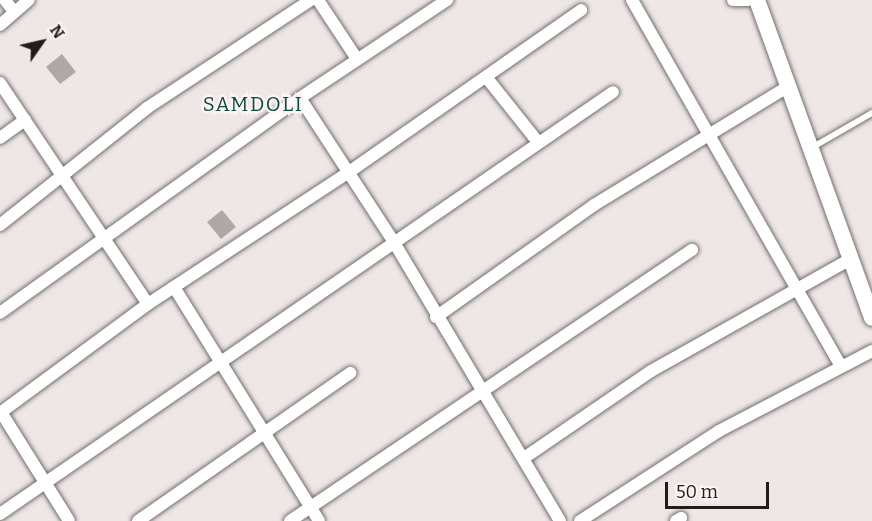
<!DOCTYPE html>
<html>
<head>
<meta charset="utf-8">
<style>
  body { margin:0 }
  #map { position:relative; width:872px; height:521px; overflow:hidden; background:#eee7e5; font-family:Bitter,serif }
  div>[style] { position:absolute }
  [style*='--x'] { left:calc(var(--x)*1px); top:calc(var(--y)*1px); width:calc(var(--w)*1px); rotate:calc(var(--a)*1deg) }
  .building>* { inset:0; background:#aea8a6 }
  .roads { filter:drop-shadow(0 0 2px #746e6d) drop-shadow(0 0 2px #746e6d) }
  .lane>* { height:6px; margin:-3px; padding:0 3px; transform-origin:3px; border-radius:3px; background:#fff }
  .street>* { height:12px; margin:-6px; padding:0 6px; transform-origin:6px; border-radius:6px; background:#fff }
  .secondary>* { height:16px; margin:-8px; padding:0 8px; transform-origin:8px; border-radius:8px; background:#fff }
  span { translate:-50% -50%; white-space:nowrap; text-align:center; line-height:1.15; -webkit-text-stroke:4.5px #fbf4f2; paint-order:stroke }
  .quarter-label { font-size:20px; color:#0e483e; letter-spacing:1.5px }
  .north { position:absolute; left:12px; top:12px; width:60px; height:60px; -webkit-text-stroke:4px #fbf4f2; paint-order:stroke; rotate:56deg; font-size:16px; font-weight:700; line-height:24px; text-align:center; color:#1f1d1c }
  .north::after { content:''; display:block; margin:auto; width:21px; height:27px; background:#1f1d1c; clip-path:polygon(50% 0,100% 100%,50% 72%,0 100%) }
  .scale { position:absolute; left:665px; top:482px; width:104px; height:27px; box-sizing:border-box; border:3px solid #1f1d1c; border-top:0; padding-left:8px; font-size:18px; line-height:21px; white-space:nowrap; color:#1f1d1c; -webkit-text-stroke:4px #fbf4f2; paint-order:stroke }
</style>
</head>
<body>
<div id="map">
  <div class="building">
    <i style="clip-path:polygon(62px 54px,76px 72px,60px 84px,46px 67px)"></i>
    <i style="clip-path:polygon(222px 210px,236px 227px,221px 239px,207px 222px)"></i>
  </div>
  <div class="roads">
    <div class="lane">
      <i style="--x:813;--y:147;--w:68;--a:-30"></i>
    </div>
    <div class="street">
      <i style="--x:5;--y:0;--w:15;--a:53"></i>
      <i style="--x:318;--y:0;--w:71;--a:56.5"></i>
      <i style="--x:632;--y:0;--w:422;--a:60.3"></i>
      <i style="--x:733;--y:0;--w:15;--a:0"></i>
      <i style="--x:0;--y:25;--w:38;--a:-41"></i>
      <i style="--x:486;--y:77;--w:82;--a:51.4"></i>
      <i style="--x:0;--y:83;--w:266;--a:56.2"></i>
      <i style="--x:300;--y:98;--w:174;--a:56.9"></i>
      <i style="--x:395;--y:244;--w:322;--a:59.2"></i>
      <i style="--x:0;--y:138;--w:31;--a:-36"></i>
      <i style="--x:0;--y:225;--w:188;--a:-38.5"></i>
      <i style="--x:147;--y:108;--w:196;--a:-33.4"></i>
      <i style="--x:174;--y:287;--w:275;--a:58.2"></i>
      <i style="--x:0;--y:313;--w:369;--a:-35.6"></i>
      <i style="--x:300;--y:98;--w:177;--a:-33.7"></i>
      <i style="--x:436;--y:317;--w:194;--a:-35.3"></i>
      <i style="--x:594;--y:205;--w:225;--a:-31.4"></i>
      <i style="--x:1;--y:412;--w:128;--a:58"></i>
      <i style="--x:0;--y:413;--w:184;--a:-36.4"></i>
      <i style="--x:148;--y:304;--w:240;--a:-33.3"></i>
      <i style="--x:349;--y:172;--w:283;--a:-34.9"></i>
      <i style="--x:524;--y:458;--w:154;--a:-34.4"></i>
      <i style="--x:651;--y:371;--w:227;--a:-29.3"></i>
      <i style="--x:0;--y:514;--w:744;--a:-34.54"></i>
      <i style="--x:138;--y:521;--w:259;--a:-34.9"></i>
      <i style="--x:290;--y:521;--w:485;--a:-34"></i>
      <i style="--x:580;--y:521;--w:166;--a:-32.9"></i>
      <i style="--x:719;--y:431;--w:173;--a:-27.6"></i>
      <i style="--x:676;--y:521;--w:6;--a:-31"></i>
    </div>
    <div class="secondary">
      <i style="--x:757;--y:0;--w:338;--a:70.1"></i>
    </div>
  </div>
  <div class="quarter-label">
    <span style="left:253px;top:104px">SAMDOLI</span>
  </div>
  <div class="north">N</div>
  <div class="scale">50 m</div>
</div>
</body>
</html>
